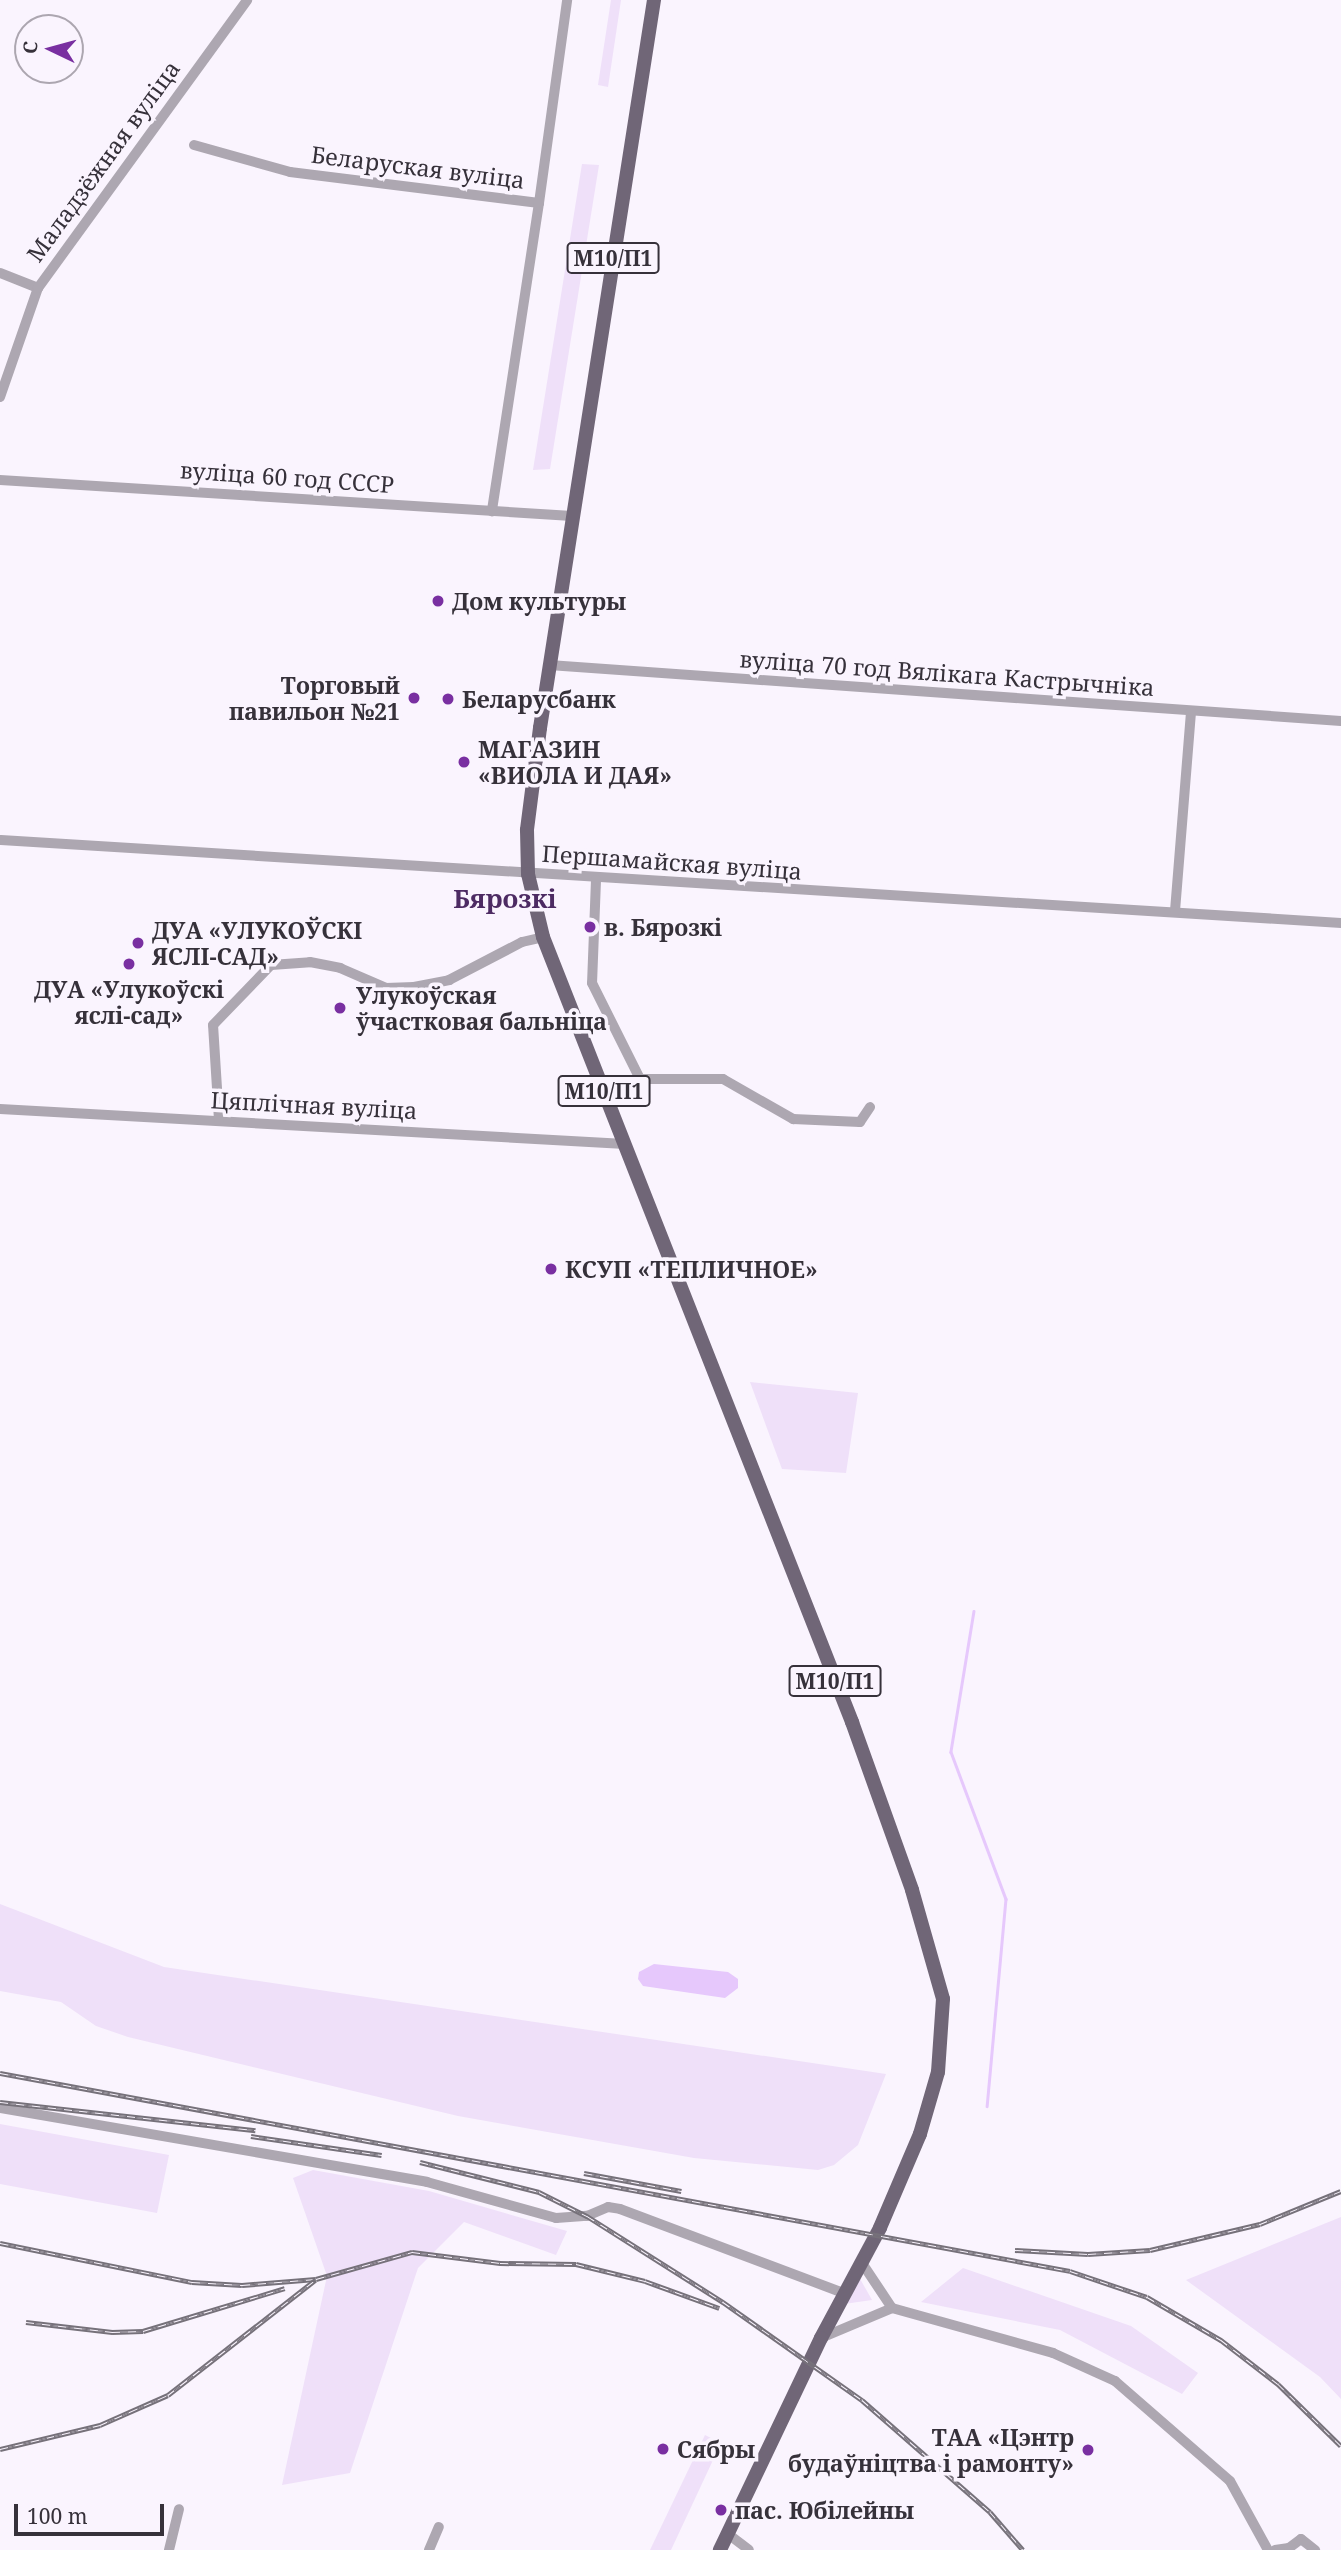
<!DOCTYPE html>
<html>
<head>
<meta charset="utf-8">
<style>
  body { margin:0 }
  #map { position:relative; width:1341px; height:2550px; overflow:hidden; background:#faf4fe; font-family:"Noto Serif",serif }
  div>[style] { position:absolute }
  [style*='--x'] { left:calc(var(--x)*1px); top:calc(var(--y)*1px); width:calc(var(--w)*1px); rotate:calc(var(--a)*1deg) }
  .green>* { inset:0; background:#efe0f9 }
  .water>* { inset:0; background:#e6c8fc }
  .stream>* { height:2.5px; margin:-1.25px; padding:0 1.25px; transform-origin:1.25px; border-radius:1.25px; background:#e6c8fc }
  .minor>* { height:10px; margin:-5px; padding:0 5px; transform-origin:5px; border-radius:5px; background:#ada7b1 }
  .major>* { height:14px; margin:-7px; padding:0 7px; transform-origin:7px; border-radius:7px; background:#706677 }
  .rail>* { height:5px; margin-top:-2.5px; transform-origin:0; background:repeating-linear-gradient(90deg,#faf4fe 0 8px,#76717a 0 16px); box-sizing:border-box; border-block:2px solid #76717a }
  .dots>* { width:19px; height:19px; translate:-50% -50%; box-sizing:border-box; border:4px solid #faf4fe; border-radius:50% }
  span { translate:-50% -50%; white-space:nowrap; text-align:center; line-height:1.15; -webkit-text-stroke:7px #faf4fe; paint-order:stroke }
  .shield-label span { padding:2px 5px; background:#faf4fe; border:2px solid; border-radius:5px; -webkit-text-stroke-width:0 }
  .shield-label { font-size:21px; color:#36313a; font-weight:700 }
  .street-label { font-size:23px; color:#36313a }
  .poi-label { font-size:23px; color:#36313a; font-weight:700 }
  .left { translate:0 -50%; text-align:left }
  .right { translate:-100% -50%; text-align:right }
  .quarter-label { font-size:26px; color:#4d2b63; font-weight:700 }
  .north { position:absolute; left:14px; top:14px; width:70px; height:70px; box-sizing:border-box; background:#faf4fe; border:2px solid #aca6b0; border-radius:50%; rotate:275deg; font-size:19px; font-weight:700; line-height:28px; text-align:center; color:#36313a }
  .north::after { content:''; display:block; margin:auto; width:24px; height:32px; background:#792fa1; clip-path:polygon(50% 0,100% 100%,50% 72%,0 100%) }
  .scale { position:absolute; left:14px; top:2504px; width:150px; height:32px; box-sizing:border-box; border:4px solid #36313a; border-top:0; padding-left:9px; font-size:21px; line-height:24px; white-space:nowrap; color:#36313a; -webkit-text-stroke:5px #faf4fe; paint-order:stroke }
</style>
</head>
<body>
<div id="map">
  <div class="green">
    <i style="clip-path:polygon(611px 0,621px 0,608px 87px,598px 85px)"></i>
    <i style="clip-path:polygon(582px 164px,599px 165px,550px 469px,533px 470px)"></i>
    <i style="clip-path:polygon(750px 1382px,858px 1393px,846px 1473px,782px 1469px)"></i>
    <i style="clip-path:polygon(0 1904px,164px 1967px,886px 2074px,858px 2145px,834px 2165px,818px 2170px,694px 2158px,458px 2116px,128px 2037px,96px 2026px,61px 2002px,0 1991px)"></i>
    <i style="clip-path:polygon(0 2124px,169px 2155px,157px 2213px,0 2184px)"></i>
    <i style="clip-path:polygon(313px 2170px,429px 2191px,567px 2231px,556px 2255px,464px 2222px,418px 2268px,350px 2473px,282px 2485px,327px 2276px,293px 2178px)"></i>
    <i style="clip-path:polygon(1341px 2217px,1341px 2399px,1320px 2377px,1186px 2280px)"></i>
    <i style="clip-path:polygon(963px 2268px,1131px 2326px,1198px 2373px,1182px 2394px,1060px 2330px,921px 2302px)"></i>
    <i style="clip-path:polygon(859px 2277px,872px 2300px,844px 2304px)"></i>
    <i style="clip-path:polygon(705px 2435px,721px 2443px,671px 2550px,650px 2550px)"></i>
  </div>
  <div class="water">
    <i style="clip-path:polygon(654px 1964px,728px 1972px,738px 1979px,738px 1988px,725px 1998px,643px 1986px,638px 1979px,639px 1972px)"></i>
  </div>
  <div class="stream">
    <i style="--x:974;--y:1611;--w:143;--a:99.3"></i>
    <i style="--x:951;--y:1752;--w:157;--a:69.5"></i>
    <i style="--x:1006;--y:1899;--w:208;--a:95.2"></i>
  </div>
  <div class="minor">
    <i style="--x:194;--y:145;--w:100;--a:15.7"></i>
    <i style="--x:290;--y:172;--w:251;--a:7.1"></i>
    <i style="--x:539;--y:203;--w:312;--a:98.7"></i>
    <i style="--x:539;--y:203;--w:205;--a:-82.1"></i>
    <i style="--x:0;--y:273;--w:41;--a:21.5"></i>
    <i style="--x:0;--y:397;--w:115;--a:-70.8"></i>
    <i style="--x:38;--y:288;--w:356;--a:-54"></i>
    <i style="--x:0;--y:480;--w:573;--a:3.6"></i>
    <i style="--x:549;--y:665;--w:794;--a:4.04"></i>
    <i style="--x:1;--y:840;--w:1343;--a:3.54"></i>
    <i style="--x:596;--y:880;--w:103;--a:92.2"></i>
    <i style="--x:592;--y:983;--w:107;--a:63.4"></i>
    <i style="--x:640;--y:1079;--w:83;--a:0"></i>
    <i style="--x:723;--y:1079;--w:81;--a:29.7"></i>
    <i style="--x:793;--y:1119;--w:67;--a:2.6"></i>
    <i style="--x:860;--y:1122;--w:18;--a:-56"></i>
    <i style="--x:1175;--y:911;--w:200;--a:-85.4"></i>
    <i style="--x:0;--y:1109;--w:626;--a:3.21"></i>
    <i style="--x:219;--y:1120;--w:95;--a:-93.6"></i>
    <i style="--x:213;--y:1025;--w:83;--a:-46"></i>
    <i style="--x:271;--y:965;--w:39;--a:-4"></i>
    <i style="--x:310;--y:962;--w:31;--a:11"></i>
    <i style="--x:340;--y:968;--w:50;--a:23.5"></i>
    <i style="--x:386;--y:988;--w:28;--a:-2"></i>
    <i style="--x:414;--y:987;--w:36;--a:-11"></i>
    <i style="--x:449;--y:980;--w:82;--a:-27.5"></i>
    <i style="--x:522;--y:942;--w:22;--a:-13"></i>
    <i style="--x:0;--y:2108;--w:433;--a:9.8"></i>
    <i style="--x:427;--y:2182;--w:134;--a:15.6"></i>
    <i style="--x:556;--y:2218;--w:31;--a:-4"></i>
    <i style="--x:587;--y:2216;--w:23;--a:-23"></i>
    <i style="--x:608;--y:2207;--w:12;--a:9"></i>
    <i style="--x:620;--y:2209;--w:238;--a:20.6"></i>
    <i style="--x:862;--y:2263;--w:54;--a:56.3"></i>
    <i style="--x:892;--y:2308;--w:167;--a:15.6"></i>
    <i style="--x:1053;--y:2353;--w:68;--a:24.3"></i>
    <i style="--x:1115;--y:2381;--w:152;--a:41"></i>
    <i style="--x:1230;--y:2481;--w:79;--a:61.2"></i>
    <i style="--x:821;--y:2338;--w:77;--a:-22.9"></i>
    <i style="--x:728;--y:2534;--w:26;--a:37"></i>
    <i style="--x:169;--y:2550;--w:42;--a:-76.3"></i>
    <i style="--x:429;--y:2550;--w:25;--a:-67"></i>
    <i style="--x:1275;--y:2550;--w:14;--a:-8"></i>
    <i style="--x:1289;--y:2548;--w:15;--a:-37"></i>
    <i style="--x:1301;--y:2539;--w:18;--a:38"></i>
  </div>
  <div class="major">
    <i style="--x:654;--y:0;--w:737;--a:98.9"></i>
    <i style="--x:540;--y:728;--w:103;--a:97.3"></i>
    <i style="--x:527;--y:830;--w:44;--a:88.7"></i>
    <i style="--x:528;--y:874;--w:65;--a:76.6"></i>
    <i style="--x:543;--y:937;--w:844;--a:68.51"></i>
    <i style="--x:852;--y:1722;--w:178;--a:70.3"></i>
    <i style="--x:912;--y:1890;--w:113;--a:74.1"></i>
    <i style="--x:943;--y:1999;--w:73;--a:93.9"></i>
    <i style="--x:938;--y:2072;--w:65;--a:106.2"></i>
    <i style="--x:920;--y:2134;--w:102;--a:113.1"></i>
    <i style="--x:880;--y:2228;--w:125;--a:118.2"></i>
    <i style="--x:821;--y:2338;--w:235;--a:115.5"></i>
  </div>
  <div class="rail">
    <i style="--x:0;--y:2073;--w:1088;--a:10.48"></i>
    <i style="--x:1070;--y:2271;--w:81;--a:18.7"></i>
    <i style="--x:1147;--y:2297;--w:86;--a:30.2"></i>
    <i style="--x:1221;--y:2340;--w:72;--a:37.7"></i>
    <i style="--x:1278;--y:2384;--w:88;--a:44.5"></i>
    <i style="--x:0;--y:2102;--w:257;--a:6.3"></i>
    <i style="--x:251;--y:2136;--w:132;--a:8.3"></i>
    <i style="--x:420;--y:2162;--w:123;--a:14.1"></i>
    <i style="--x:539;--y:2192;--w:54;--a:26.6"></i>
    <i style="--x:587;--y:2216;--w:161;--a:32.3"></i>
    <i style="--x:723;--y:2302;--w:170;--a:35.2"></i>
    <i style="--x:862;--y:2400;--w:170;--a:41.2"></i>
    <i style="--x:990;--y:2512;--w:50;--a:49"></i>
    <i style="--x:584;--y:2173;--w:99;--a:10.5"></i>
    <i style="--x:0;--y:2243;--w:196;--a:11.5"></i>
    <i style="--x:192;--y:2282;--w:50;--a:3.4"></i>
    <i style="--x:242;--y:2285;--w:74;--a:-4.6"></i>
    <i style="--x:316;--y:2279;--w:100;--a:-15.7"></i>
    <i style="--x:412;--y:2252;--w:89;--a:7.1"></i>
    <i style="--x:500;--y:2263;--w:76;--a:0.8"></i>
    <i style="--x:576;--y:2264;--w:71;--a:13.8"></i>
    <i style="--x:645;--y:2281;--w:79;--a:20"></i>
    <i style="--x:1015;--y:2250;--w:73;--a:3.1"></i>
    <i style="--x:1088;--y:2254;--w:62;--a:-3.7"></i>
    <i style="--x:1150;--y:2250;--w:113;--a:-13.3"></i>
    <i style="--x:1260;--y:2224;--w:87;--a:-22.2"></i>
    <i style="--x:26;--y:2322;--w:87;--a:6.6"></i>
    <i style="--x:112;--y:2332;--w:31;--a:-2"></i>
    <i style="--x:143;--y:2331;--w:148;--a:-16.8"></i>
    <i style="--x:0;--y:2449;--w:103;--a:-13.5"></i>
    <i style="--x:100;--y:2425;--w:74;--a:-23.8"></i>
    <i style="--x:168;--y:2395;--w:187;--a:-38"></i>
  </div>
  <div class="dots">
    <i style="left:438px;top:601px;background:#792fa1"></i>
    <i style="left:414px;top:698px;background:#792fa1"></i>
    <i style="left:448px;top:699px;background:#792fa1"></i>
    <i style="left:464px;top:762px;background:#792fa1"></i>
    <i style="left:590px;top:927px;background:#792fa1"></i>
    <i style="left:138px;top:943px;background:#792fa1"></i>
    <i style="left:129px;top:964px;background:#792fa1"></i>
    <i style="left:340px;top:1008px;background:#792fa1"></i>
    <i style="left:551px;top:1269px;background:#792fa1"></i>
    <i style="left:663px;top:2449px;background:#792fa1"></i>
    <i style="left:1088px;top:2450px;background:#792fa1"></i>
    <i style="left:721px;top:2510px;background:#792fa1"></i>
  </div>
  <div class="shield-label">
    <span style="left:613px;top:258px">М10/П1</span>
    <span style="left:604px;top:1091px">М10/П1</span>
    <span style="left:835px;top:1681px">М10/П1</span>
  </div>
  <div class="street-label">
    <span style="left:103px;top:161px;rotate:-54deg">Маладзёжная вуліца</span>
    <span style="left:418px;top:167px;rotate:7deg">Беларуская вуліца</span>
    <span style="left:287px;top:477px;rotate:4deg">вуліца 60 год СССР</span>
    <span style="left:947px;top:673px;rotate:4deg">вуліца 70 год Вялікага Кастрычніка</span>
    <span style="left:672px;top:862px;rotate:4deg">Першамайская вуліца</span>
    <span style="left:314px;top:1105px;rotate:3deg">Цяплічная вуліца</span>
  </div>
  <div class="poi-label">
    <span class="left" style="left:452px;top:601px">Дом культуры</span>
    <span class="right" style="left:400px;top:698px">Торговый<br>павильон №21</span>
    <span class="left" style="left:462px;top:699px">Беларусбанк</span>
    <span class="left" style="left:478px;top:762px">МАГАЗИН<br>«ВИОЛА И ДАЯ»</span>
    <span class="left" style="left:604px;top:927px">в. Бярозкі</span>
    <span class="left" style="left:152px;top:943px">ДУА «УЛУКОЎСКІ<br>ЯСЛІ-САД»</span>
    <span style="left:129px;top:1002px">ДУА «Улукоўскі<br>яслі-сад»</span>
    <span class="left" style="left:356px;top:1008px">Улукоўская<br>ўчастковая бальніца</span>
    <span class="left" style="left:565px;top:1269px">КСУП «ТЕПЛИЧНОЕ»</span>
    <span class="right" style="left:1074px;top:2450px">ТАА «Цэнтр<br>будаўніцтва і рамонту»</span>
    <span class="left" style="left:677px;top:2449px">Сябры</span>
    <span class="left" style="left:735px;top:2510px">пас. Юбілейны</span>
  </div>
  <div class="quarter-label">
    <span style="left:505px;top:899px">Бярозкі</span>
  </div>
  <div class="north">С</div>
  <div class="scale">100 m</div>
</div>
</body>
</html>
